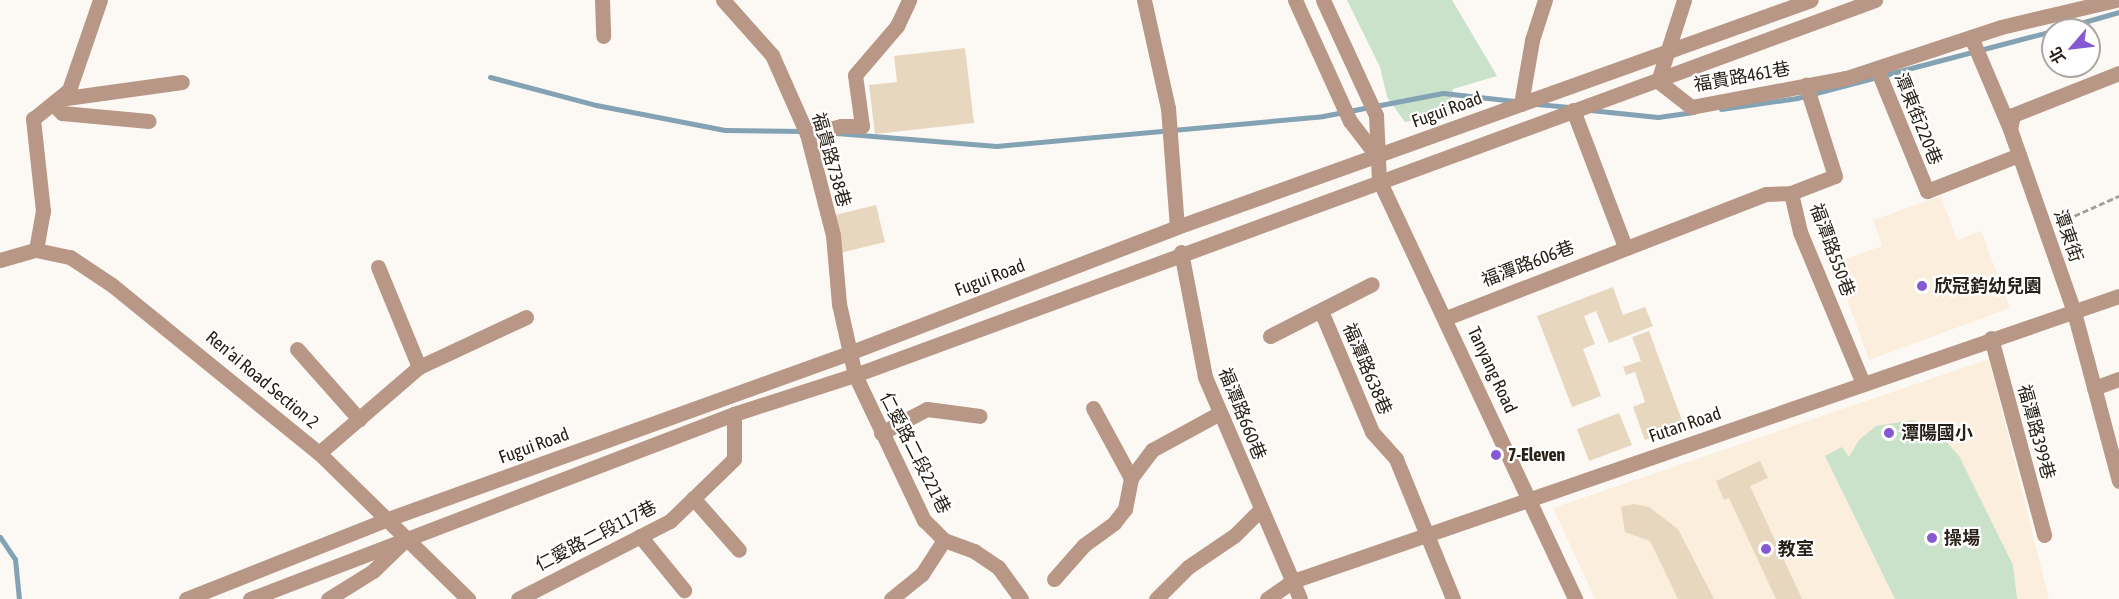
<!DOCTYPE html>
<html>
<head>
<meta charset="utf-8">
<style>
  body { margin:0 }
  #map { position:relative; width:2119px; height:599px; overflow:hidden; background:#fcf9f4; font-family:"Asap Condensed","Noto Sans TC",sans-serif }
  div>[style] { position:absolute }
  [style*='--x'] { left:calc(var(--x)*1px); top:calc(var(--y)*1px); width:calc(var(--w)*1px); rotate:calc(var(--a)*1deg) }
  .built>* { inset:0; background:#fceedc }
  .green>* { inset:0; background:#cae2ca }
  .stream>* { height:5px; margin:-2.5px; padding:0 2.5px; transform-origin:2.5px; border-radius:2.5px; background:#83a2b3 }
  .building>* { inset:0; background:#e8d7bf }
  .path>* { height:3px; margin-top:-1.5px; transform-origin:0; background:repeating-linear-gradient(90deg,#a39f98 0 6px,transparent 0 9px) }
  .minor>* { height:15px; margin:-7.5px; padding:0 7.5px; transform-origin:7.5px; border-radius:7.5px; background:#b89786 }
  .dots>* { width:16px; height:16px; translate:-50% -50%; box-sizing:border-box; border:3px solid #fff; border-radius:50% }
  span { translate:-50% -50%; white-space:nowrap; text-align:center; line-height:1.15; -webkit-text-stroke:4.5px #fff; paint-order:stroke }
  .street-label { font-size:18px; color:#282118 }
  .poi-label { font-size:18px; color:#282118; font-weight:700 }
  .left { translate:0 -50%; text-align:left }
  .north { position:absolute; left:2041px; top:18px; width:60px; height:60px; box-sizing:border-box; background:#fff; border:2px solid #a9a6a3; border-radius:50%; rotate:242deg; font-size:16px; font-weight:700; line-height:24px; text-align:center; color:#282118 }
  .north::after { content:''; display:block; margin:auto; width:21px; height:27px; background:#8658d1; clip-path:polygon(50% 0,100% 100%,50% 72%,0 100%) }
</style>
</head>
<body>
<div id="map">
  <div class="built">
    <i style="clip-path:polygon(1941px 196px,1957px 240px,1981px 231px,2010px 308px,1869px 360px,1834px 263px,1882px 246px,1873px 220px)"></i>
    <i style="clip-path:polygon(1989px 359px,2049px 599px,1595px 599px,1553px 508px)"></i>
  </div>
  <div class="green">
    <i style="clip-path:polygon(1347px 0,1452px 0,1497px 76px,1453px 89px,1450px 115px,1405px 122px,1387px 97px,1380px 67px)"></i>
    <i style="clip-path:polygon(1913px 420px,1935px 429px,1959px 456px,2013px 565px,2017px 599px,1895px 599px,1825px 456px,1842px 447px,1849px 457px,1859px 440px,1876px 426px)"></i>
  </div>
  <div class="stream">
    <i style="--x:2056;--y:30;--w:66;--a:-15.9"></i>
    <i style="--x:490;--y:77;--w:110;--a:14.8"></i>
    <i style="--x:596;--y:105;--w:131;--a:11"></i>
    <i style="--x:725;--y:130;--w:78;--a:0.7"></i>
    <i style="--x:1536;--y:104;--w:33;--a:5"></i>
    <i style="--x:1721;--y:109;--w:77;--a:-8.2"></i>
    <i style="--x:1797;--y:98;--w:265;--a:-14.7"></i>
    <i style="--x:1590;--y:110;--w:68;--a:5.9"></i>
    <i style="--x:1658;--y:117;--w:36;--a:-8"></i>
    <i style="--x:836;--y:133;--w:161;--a:4.6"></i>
    <i style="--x:996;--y:146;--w:328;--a:-5.2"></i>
    <i style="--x:1323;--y:116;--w:122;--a:-10.9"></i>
    <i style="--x:1443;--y:93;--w:72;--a:6.3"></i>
    <i style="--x:0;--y:537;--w:27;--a:56"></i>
    <i style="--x:15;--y:559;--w:40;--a:84.3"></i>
  </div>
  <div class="building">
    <i style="clip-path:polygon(965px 48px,974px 123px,875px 134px,869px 85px,897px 82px,894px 56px)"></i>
    <i style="clip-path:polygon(876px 205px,885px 242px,840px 253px,831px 216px)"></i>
    <i style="clip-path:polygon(1613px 287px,1623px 315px,1645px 307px,1653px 326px,1609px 343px,1596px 311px,1584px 316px,1595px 344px,1583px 349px,1601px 396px,1572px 407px,1537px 316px)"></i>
    <i style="clip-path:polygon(1649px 331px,1684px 426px,1645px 440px,1633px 407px,1645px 402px,1635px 372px,1626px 375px,1623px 367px,1641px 361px,1632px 337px)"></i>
    <i style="clip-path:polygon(1619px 413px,1632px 445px,1589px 461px,1577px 429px)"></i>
    <i style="clip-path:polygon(1760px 461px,1768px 478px,1750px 486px,1802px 599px,1776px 599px,1729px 498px,1724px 500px,1716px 481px)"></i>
    <i style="clip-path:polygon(1634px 504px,1649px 507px,1678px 529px,1714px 599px,1678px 599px,1650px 541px,1625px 532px,1621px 507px)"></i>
  </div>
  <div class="path">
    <i style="--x:2058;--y:223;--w:67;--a:-23.9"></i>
  </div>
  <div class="minor">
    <i style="--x:602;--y:0;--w:36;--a:88"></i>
    <i style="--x:723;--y:0;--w:74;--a:48.3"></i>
    <i style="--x:772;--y:55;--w:86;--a:66.1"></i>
    <i style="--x:807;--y:134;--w:104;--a:75.6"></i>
    <i style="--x:833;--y:235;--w:69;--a:85"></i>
    <i style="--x:839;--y:304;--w:73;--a:77.3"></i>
    <i style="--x:855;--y:375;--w:161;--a:64.6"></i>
    <i style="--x:924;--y:520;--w:28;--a:45"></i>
    <i style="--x:944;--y:540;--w:32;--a:20"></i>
    <i style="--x:974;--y:551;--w:29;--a:34"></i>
    <i style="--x:998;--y:567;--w:39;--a:54"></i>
    <i style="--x:1144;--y:0;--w:111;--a:77.5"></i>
    <i style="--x:1168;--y:108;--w:119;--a:85.7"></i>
    <i style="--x:1295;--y:0;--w:133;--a:65.6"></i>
    <i style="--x:1350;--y:121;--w:44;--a:52.4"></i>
    <i style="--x:1323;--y:0;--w:127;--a:65.3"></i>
    <i style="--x:1376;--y:115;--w:65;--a:87.4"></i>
    <i style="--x:1379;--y:180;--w:463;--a:64.9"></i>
    <i style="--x:1684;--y:0;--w:85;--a:107.8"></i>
    <i style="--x:1658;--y:81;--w:42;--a:38.2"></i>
    <i style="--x:1691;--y:107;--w:158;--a:-10.6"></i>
    <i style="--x:1846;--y:78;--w:163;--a:-18.2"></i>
    <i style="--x:2001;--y:27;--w:117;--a:-13.3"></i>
    <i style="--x:1971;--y:37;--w:100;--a:67"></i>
    <i style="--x:1877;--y:69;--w:132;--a:67.7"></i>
    <i style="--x:1927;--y:191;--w:99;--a:-21.4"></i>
    <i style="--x:2119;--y:73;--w:114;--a:158.4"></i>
    <i style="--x:2013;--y:115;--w:14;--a:102"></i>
    <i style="--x:2010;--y:129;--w:194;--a:70.7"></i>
    <i style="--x:2074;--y:312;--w:175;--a:75.1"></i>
    <i style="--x:59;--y:99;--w:124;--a:-7.9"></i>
    <i style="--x:53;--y:104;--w:13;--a:45"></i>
    <i style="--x:62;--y:113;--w:87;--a:5.3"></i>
    <i style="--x:1521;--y:104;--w:65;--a:-80.2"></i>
    <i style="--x:1532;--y:40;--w:42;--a:-72"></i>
    <i style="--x:1573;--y:110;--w:147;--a:69.2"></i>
    <i style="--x:807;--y:134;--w:35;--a:-13"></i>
    <i style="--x:841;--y:126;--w:21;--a:0"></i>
    <i style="--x:862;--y:126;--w:51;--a:-97.8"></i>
    <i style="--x:855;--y:75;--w:65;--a:-49.4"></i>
    <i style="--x:897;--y:26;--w:29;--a:-65"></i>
    <i style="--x:1791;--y:193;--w:40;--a:77"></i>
    <i style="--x:1800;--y:232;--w:164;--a:67.4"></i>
    <i style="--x:36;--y:250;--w:40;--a:-80"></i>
    <i style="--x:43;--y:211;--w:93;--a:-96.2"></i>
    <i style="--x:33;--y:119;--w:46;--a:-38.9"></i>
    <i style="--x:69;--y:90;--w:95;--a:-71"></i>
    <i style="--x:1181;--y:252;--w:127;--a:79.1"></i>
    <i style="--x:1205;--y:377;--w:241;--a:66.8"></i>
    <i style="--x:0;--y:260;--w:37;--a:-16"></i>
    <i style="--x:36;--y:250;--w:35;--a:12"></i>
    <i style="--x:70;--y:257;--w:50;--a:33.7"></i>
    <i style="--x:112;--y:285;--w:267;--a:39.1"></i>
    <i style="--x:319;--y:453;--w:209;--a:44.4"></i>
    <i style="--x:378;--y:267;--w:108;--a:67.7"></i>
    <i style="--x:1321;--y:311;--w:131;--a:67.1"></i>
    <i style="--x:1372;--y:432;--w:36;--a:48"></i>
    <i style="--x:1396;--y:459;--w:151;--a:67.8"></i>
    <i style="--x:1446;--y:318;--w:343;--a:-21.2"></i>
    <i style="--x:1766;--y:194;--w:25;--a:-2"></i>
    <i style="--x:1791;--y:193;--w:47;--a:-21.1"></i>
    <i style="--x:1835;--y:176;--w:96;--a:-107.7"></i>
    <i style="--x:1270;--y:336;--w:114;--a:-27"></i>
    <i style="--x:1991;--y:338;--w:204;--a:74.9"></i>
    <i style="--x:297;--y:349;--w:94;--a:48.5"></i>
    <i style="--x:2094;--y:388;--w:27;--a:-20"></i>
    <i style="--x:1093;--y:408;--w:80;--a:61.5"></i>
    <i style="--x:881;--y:433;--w:52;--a:-27.6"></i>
    <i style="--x:927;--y:409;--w:53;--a:7.5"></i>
    <i style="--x:319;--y:453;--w:132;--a:-40.7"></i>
    <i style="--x:419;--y:367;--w:118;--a:-25"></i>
    <i style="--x:693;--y:498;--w:69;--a:48.5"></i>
    <i style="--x:640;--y:536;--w:70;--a:50.8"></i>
    <i style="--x:1054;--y:579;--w:45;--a:-48.6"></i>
    <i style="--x:1084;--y:545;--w:37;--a:-36"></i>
    <i style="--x:1114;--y:523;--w:18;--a:-52"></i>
    <i style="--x:1125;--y:509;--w:32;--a:-79"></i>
    <i style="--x:1131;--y:478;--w:35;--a:-53"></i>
    <i style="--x:1152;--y:450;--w:77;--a:-28.6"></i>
    <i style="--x:186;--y:599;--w:217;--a:-21.6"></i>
    <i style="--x:388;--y:519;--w:490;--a:-19.8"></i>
    <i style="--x:849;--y:353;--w:351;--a:-21"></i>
    <i style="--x:1177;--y:227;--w:673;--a:-19.7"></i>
    <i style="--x:250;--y:599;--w:518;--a:-20.92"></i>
    <i style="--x:734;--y:414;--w:127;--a:-17.9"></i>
    <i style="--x:855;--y:375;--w:1087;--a:-20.19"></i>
    <i style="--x:328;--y:599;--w:53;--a:-31.9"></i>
    <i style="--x:373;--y:571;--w:39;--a:-44"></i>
    <i style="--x:518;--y:599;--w:171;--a:-27.2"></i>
    <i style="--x:670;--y:521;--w:89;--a:-44.1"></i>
    <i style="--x:734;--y:459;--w:45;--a:-90"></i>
    <i style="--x:891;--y:599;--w:40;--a:-39"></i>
    <i style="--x:922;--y:574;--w:40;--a:-57.1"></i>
    <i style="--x:1156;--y:599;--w:45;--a:-45"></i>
    <i style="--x:1188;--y:567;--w:57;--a:-34.2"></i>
    <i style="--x:1235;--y:535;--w:35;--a:-45"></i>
    <i style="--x:1267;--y:599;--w:32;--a:-35"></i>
    <i style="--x:1293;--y:581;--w:874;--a:-19.04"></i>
  </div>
  <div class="dots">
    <i style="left:1922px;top:286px;background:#8658d1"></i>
    <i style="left:1889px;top:433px;background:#8658d1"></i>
    <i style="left:1496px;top:455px;background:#8658d1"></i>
    <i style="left:1932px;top:538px;background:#8658d1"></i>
    <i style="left:1766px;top:549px;background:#8658d1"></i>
  </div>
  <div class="street-label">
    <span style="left:1742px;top:77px;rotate:-10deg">福貴路461巷</span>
    <span style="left:1447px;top:110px;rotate:-20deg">Fugui Road</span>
    <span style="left:1918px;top:119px;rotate:68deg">潭東街220巷</span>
    <span style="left:831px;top:160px;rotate:74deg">福貴路738巷</span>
    <span style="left:2068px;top:236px;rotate:71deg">潭東街</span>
    <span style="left:1832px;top:250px;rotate:70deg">福潭路550巷</span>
    <span style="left:1528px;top:264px;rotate:-21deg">福潭路606巷</span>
    <span style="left:990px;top:278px;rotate:-21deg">Fugui Road</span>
    <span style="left:1367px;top:369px;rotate:67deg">福潭路638巷</span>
    <span style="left:1492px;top:370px;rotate:65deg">Tanyang Road</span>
    <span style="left:262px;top:380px;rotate:40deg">Ren’ai Road Section 2</span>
    <span style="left:1242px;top:414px;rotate:68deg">福潭路660巷</span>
    <span style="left:1685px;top:425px;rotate:-19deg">Futan Road</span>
    <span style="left:2036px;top:432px;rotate:75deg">福潭路399巷</span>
    <span style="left:534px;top:446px;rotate:-20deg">Fugui Road</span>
    <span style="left:915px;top:453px;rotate:63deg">仁愛路二段221巷</span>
    <span style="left:596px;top:536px;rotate:-27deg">仁愛路二段117巷</span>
  </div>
  <div class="poi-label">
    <span class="left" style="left:1934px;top:286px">欣冠鈞幼兒園</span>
    <span class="left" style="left:1901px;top:433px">潭陽國小</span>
    <span class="left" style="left:1508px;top:455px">7-Eleven</span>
    <span class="left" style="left:1944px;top:538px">操場</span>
    <span class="left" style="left:1778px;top:549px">教室</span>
  </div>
  <div class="north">北</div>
</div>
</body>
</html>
